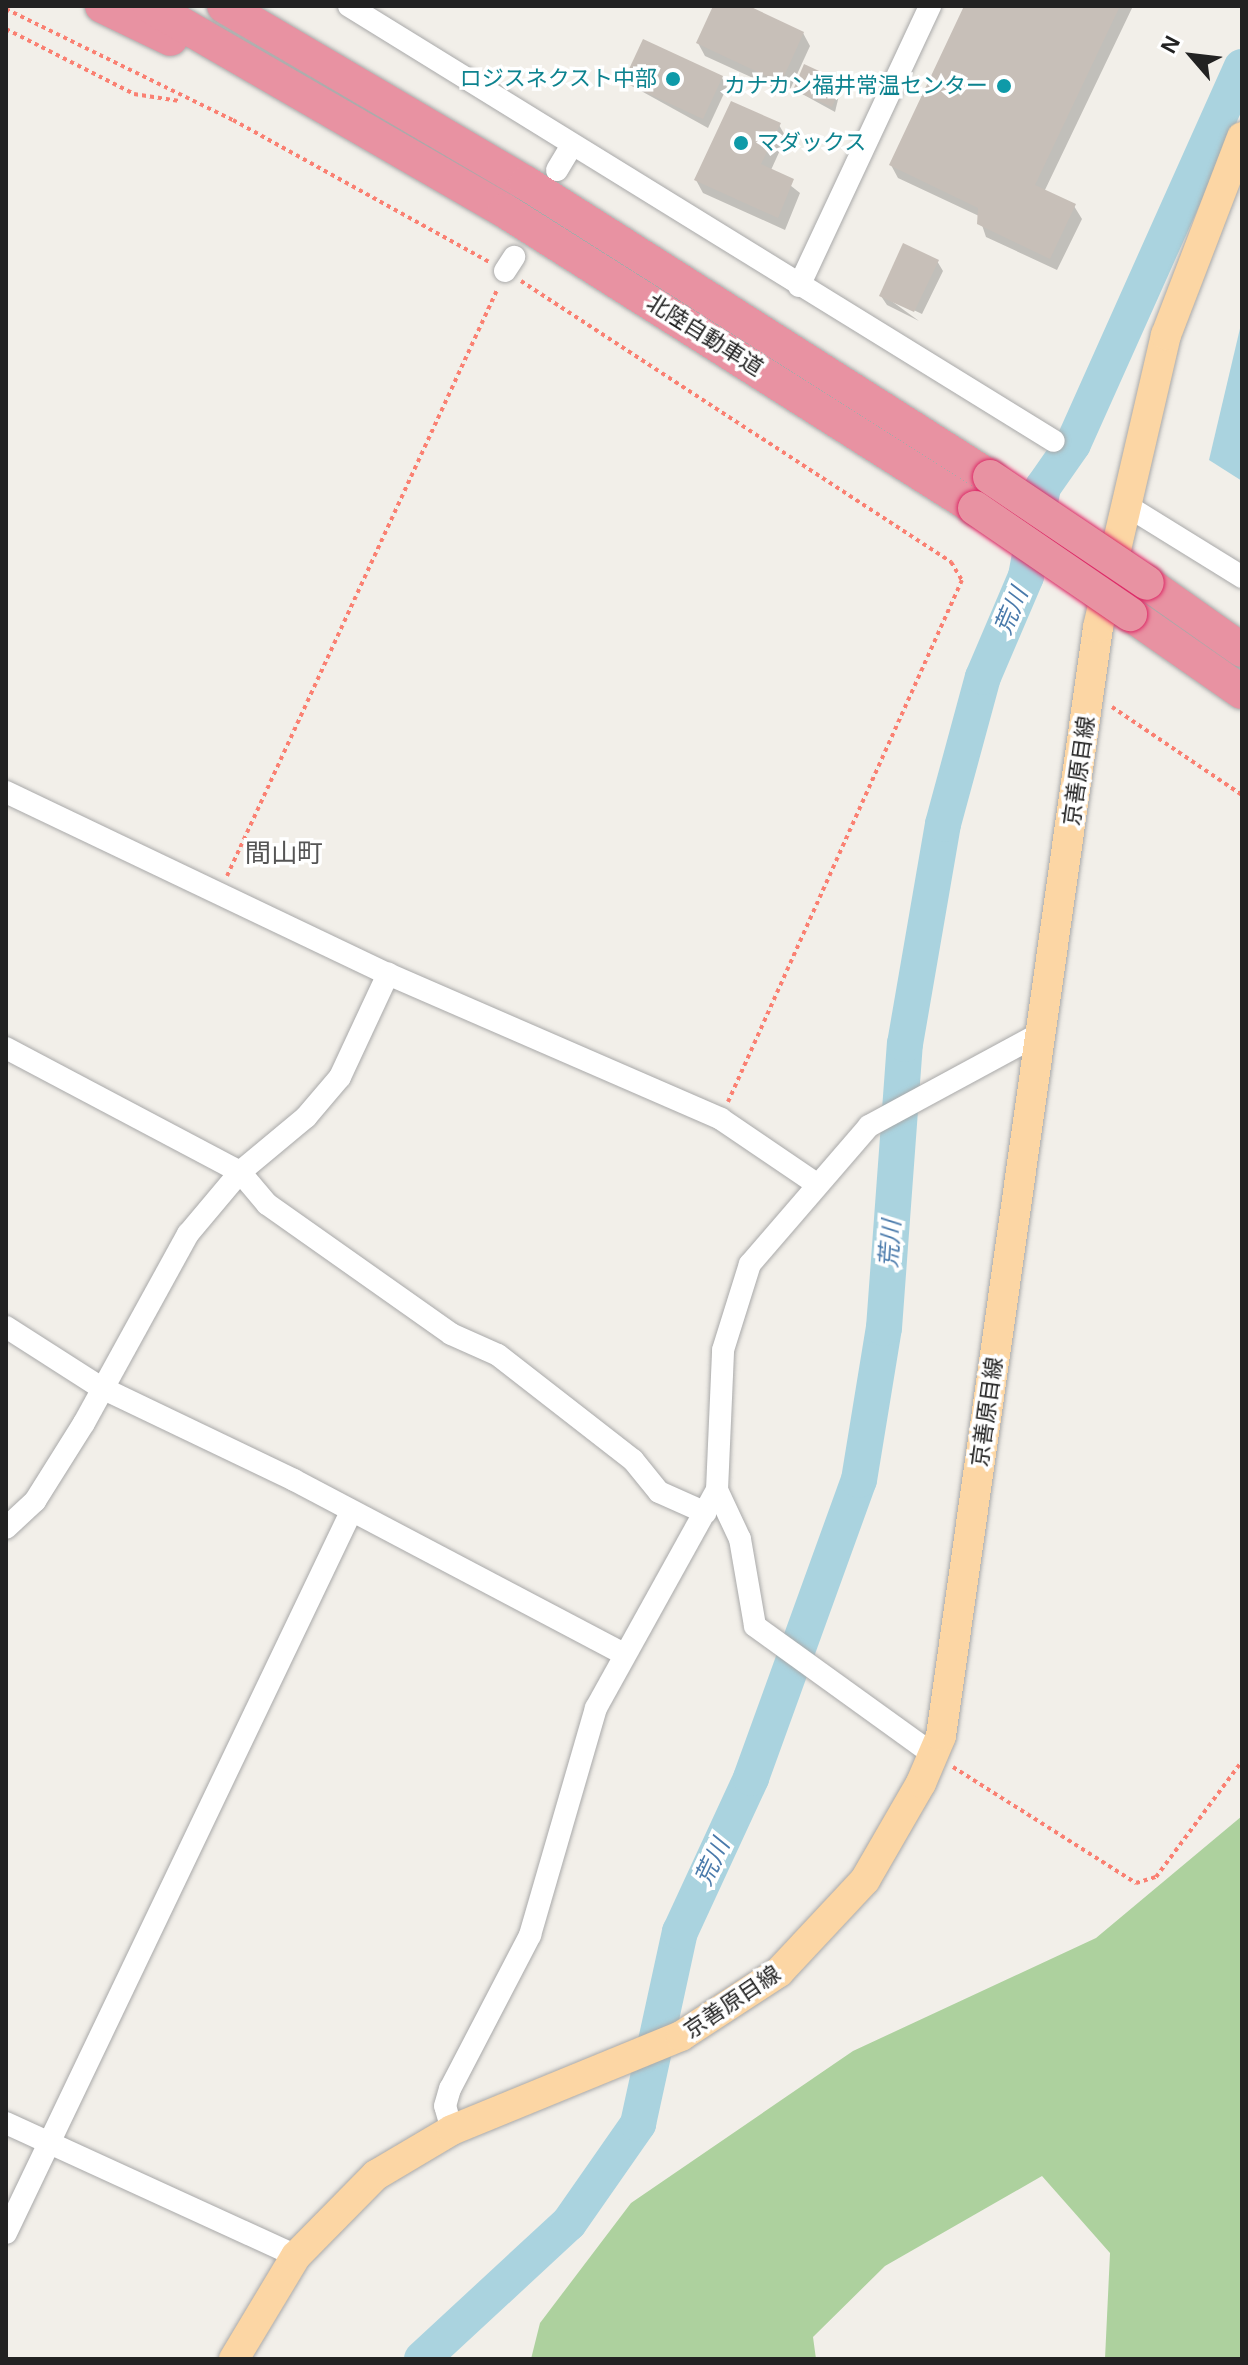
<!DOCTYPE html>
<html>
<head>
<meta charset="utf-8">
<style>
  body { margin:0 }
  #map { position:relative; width:1248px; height:2365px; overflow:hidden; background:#f2efe9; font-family:Arial,"Noto Sans JP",sans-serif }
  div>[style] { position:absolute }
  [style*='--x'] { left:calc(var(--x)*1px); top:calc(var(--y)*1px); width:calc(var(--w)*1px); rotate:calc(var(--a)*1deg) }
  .forest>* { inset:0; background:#add19e }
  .water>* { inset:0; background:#aad3df }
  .shadow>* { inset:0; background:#0003 }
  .river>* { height:36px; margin:-18px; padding:0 18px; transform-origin:18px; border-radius:18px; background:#aad3df }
  .building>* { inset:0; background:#c7bfb8 }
  .path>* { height:4px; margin-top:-2px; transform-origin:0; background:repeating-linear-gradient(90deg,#fa8072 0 4px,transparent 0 8px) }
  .roads { filter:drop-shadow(0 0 2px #a9a9a9) drop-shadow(0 0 2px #a9a9a9) }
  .minor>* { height:22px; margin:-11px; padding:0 11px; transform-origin:11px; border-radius:11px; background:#fff }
  .major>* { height:30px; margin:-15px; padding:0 15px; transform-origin:15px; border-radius:15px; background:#fcd6a4 }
  .highway>* { height:34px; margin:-17px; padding:0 17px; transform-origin:17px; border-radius:17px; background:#e892a2 }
  .bridges { filter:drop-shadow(0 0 2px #dc2a67) drop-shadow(0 0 2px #dc2a67) }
  .highway-bridge>* { height:34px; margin:-17px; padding:0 17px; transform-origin:17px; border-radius:17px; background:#e892a2 }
  .dots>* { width:22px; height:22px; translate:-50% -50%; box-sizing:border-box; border:4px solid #fff; border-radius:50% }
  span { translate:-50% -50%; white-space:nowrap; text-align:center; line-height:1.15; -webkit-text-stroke:7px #fff; paint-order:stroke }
  .culture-label { font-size:22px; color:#0d838f }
  .right { translate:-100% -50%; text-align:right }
  .left { translate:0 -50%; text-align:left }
  .street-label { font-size:22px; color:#222 }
  .water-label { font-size:24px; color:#4a7aab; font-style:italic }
  .quarter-label { font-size:26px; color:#555 }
  .frame { position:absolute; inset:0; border:8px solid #222; pointer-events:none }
  .north { position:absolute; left:1152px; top:16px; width:80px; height:80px; -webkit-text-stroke:6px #fff; paint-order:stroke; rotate:298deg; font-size:22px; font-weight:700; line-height:32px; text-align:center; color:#222 }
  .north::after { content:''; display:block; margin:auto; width:28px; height:36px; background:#222; clip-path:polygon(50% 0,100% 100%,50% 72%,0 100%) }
</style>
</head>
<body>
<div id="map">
  <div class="forest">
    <i style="clip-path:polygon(1242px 1816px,1242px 2359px,1105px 2359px,1110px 2253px,1042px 2176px,885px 2266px,813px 2337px,816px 2359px,531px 2359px,540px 2323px,631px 2203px,853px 2051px,1096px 1938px)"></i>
  </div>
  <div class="water">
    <i style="clip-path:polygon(1242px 320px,1242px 481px,1209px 460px)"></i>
  </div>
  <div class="shadow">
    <i style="clip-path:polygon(715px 6px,745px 6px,803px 33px,810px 46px,788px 94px,705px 56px,698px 43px)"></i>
    <i style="clip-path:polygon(966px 6px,1133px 6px,1044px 192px,1074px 206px,1082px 219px,1057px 270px,986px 237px,979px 216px,898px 178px,891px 165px)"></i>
    <i style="clip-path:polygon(722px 78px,727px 87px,708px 128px,625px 82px)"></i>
    <i style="clip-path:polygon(842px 83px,835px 112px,795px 90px)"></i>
    <i style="clip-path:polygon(779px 125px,786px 137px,771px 170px,800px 193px,785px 230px,703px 193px,696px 180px)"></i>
    <i style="clip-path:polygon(937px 261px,943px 271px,922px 314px,886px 297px,919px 321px,887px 305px,881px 296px)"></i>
  </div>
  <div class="river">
    <i style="--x:422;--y:2359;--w:200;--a:-42.8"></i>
    <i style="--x:569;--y:2223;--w:121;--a:-55.1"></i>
    <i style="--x:638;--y:2124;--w:197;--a:-77.7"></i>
    <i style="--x:680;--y:1932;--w:170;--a:-65.2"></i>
    <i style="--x:751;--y:1778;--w:317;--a:-70.1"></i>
    <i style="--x:859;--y:1480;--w:154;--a:-80.7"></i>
    <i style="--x:884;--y:1328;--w:285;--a:-85.8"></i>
    <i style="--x:905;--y:1044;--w:223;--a:-80.2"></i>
    <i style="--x:943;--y:824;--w:152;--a:-74.8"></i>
    <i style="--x:983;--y:677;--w:110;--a:-66.9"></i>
    <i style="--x:1026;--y:576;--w:91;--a:-79.2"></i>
    <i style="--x:1043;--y:487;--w:52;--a:-55.1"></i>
    <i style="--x:1073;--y:444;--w:413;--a:-65.9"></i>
  </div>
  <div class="building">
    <i style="clip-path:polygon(713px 6px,749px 6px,804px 32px,781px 83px,696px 43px)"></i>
    <i style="clip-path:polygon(964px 6px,1120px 6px,1035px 185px,1076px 204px,1050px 259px,977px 224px,978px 208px,889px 165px)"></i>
    <i style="clip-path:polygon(643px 39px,723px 76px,703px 119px,623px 82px)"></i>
    <i style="clip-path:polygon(804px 64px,843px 82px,832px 107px,793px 90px)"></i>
    <i style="clip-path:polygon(731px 101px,781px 123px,761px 164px,794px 179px,778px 218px,694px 180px)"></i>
    <i style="clip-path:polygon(903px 243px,939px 260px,914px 312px,879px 296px)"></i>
  </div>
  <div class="path">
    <i style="--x:6;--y:9;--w:253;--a:26.1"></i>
    <i style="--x:233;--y:120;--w:293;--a:29"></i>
    <i style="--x:6;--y:29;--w:144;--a:26.9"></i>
    <i style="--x:134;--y:94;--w:46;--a:8.8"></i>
    <i style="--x:521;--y:281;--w:514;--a:33.16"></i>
    <i style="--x:951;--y:562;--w:21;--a:59"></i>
    <i style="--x:962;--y:580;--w:572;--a:114.15"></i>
    <i style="--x:1112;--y:707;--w:157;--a:34.1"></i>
    <i style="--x:227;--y:876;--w:647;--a:-65.26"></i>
    <i style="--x:953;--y:1767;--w:217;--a:32.4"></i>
    <i style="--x:1136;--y:1883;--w:21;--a:-17"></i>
    <i style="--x:1156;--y:1877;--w:144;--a:-53.4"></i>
  </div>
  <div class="roads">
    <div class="minor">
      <i style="--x:349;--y:6;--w:828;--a:31.68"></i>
      <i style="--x:557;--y:170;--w:29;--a:-59"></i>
      <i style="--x:505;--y:271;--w:17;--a:-57"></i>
      <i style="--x:799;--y:286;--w:309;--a:-64.9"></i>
      <i style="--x:1124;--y:504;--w:139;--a:31.7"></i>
      <i style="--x:6;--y:792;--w:423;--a:25.5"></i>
      <i style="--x:388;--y:974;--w:363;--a:23.5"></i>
      <i style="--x:721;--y:1119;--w:114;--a:34.2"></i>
      <i style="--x:6;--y:1048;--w:265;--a:27.9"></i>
      <i style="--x:240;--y:1172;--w:42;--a:49.8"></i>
      <i style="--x:267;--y:1204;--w:225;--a:35.2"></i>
      <i style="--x:451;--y:1334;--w:51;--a:24.1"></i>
      <i style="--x:498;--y:1355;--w:171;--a:37.9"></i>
      <i style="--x:633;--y:1460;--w:41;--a:50.9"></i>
      <i style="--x:659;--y:1492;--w:51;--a:24.1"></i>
      <i style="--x:6;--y:1327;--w:112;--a:32.6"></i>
      <i style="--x:100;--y:1387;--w:215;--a:25.6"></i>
      <i style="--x:294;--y:1480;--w:371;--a:27.8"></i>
      <i style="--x:717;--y:1490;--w:54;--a:64.9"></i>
      <i style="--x:740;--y:1539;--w:88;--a:80.2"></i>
      <i style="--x:755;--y:1626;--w:221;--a:35.8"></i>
      <i style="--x:6;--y:1528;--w:40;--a:-43"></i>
      <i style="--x:35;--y:1501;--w:92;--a:-57.9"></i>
      <i style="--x:84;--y:1423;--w:216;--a:-61.2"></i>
      <i style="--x:188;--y:1234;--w:81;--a:-50"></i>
      <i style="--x:240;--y:1172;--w:86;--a:-39.8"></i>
      <i style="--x:306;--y:1117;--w:52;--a:-49.6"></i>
      <i style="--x:340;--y:1077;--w:114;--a:-65"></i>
      <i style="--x:6;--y:2123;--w:319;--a:24.6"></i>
      <i style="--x:452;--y:2130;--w:25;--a:-106"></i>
      <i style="--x:445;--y:2106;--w:18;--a:-74"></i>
      <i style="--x:450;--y:2089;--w:174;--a:-62.5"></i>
      <i style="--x:530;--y:1935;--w:236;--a:-73.8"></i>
      <i style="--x:596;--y:1708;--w:249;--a:-61"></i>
      <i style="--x:717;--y:1490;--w:140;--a:-87.5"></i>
      <i style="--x:723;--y:1350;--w:90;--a:-72.6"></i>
      <i style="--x:750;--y:1264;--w:182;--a:-49.2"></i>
      <i style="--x:869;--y:1126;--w:196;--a:-28.4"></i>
      <i style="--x:6;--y:2233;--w:799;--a:-64.43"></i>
    </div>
    <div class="major">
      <i style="--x:234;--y:2359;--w:120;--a:-59"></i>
      <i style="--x:296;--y:2256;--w:114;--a:-45.4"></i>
      <i style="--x:376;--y:2175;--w:88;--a:-30.6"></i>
      <i style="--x:452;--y:2130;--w:248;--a:-22.3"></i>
      <i style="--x:681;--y:2036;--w:117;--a:-33.1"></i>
      <i style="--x:779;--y:1972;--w:126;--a:-46.9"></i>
      <i style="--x:865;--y:1880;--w:112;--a:-60"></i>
      <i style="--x:921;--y:1783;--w:51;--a:-66.9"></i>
      <i style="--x:941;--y:1736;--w:1120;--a:-81.94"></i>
      <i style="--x:1098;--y:627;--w:300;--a:-76.9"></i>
      <i style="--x:1166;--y:335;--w:212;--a:-69"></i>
    </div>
    <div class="highway">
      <i style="--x:102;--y:6;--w:76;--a:25.6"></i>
      <i style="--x:150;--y:6;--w:410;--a:30"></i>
      <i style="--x:505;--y:211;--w:556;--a:32.29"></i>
      <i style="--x:224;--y:6;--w:350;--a:30.4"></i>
      <i style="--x:526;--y:183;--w:549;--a:32.36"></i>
      <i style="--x:1147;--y:583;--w:116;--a:35.2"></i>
      <i style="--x:1130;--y:614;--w:136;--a:34.9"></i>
    </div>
  </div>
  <div class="bridges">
    <div class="highway-bridge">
      <i style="--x:990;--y:477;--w:189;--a:34"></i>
      <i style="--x:975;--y:508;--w:188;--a:34.4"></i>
    </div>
  </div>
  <div class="dots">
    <i style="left:673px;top:79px;background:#0f9aa8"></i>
    <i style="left:1004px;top:86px;background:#0f9aa8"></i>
    <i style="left:741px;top:143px;background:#0f9aa8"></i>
  </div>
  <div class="culture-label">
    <span class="right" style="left:657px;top:79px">ロジスネクスト中部</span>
    <span class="right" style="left:988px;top:86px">カナカン福井常温センター</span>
    <span class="left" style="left:757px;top:143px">マダックス</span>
  </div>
  <div class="street-label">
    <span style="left:705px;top:335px;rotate:32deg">北陸自動車道</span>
    <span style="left:1079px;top:771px;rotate:-82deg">京善原目線</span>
    <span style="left:987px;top:1412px;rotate:-82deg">京善原目線</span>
    <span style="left:732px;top:2002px;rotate:-34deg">京善原目線</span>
  </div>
  <div class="water-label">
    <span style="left:1011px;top:611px;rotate:-67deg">荒川</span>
    <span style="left:890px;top:1244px;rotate:-86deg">荒川</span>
    <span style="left:712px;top:1862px;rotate:-65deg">荒川</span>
  </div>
  <div class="quarter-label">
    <span style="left:284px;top:854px">間山町</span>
  </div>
  <div class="frame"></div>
  <div class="north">N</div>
</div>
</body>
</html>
